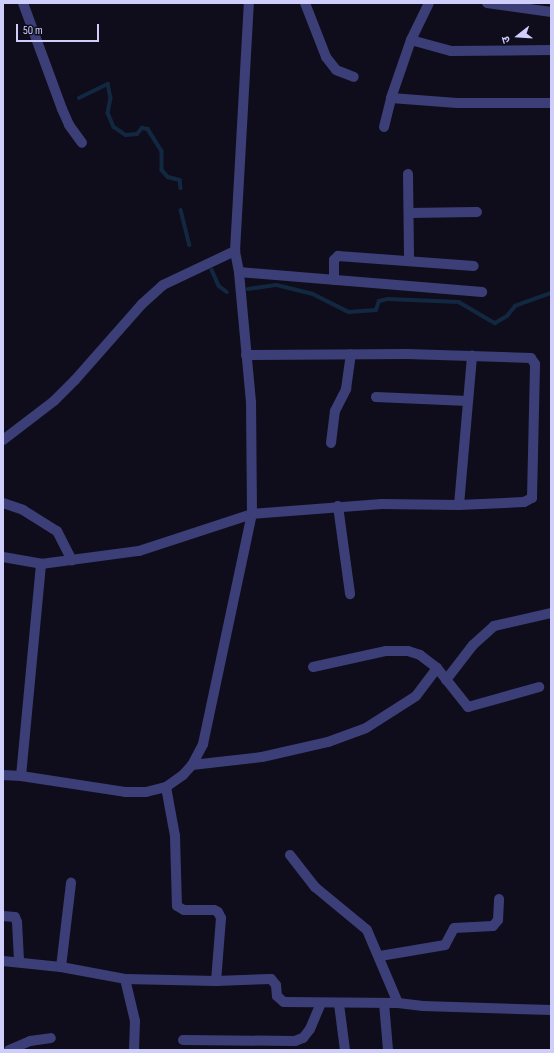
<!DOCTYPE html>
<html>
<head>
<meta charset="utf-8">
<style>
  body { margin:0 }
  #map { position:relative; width:554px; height:1053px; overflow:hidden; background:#0f0d1c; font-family:"Sofia Sans Condensed","Noto Sans Devanagari",sans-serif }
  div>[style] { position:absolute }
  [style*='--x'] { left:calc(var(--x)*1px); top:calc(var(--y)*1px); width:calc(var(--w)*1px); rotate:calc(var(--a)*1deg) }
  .stream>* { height:3.5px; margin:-1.75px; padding:0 1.75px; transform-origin:1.75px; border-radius:1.75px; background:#122841 }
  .minor>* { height:10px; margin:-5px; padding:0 5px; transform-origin:5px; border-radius:5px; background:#3c3f77 }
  span { translate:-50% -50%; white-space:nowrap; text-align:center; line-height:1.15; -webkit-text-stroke:3.5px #0f0d1c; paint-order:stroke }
  .frame { position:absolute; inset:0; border:4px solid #cfcdfa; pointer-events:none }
  .north { position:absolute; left:498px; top:16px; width:40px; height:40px; -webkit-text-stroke:3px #0f0d1c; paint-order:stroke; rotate:253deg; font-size:11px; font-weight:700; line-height:16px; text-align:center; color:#cfcdfa }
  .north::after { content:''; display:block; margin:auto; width:14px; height:18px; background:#cfcdfa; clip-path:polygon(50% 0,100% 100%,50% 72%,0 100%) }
  .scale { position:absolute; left:16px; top:24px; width:83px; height:18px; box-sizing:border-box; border:2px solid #cfcdfa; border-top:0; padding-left:5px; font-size:12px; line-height:14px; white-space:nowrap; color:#cfcdfa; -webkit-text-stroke:3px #0f0d1c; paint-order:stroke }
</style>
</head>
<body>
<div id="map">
  <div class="stream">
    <i style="--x:79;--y:98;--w:32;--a:-26"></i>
    <i style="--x:108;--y:84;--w:14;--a:78"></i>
    <i style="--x:111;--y:98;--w:15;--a:101"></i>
    <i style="--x:108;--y:113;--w:15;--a:67"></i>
    <i style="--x:114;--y:127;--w:14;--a:34"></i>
    <i style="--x:126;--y:135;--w:11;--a:-5"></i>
    <i style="--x:137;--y:134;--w:8;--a:-50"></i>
    <i style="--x:142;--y:128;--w:6;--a:9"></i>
    <i style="--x:148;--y:129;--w:26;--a:58"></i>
    <i style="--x:162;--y:151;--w:19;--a:90"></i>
    <i style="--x:162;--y:170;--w:9;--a:49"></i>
    <i style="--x:168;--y:177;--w:12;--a:14"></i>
    <i style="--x:180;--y:180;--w:8;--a:83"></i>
    <i style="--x:181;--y:210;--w:36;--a:76"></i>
    <i style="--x:212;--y:270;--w:17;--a:66"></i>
    <i style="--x:219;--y:286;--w:10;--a:37"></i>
    <i style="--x:248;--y:289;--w:29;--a:-8"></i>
    <i style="--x:277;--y:285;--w:37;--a:14"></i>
    <i style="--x:313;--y:294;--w:40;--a:26.6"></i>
    <i style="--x:349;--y:312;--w:27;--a:-4"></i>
    <i style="--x:376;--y:310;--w:9;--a:-72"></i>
    <i style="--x:379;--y:301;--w:9;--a:-13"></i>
    <i style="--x:388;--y:299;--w:71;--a:2.4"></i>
    <i style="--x:459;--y:302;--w:42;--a:30.3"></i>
    <i style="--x:495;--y:323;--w:14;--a:-30"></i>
    <i style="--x:507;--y:316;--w:13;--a:-51"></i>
    <i style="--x:515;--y:306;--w:38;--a:-20"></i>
  </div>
  <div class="minor">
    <i style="--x:23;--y:3;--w:113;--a:69.8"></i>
    <i style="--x:62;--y:109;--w:17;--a:66"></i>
    <i style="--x:69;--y:125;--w:22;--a:54"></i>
    <i style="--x:305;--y:3;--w:58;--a:68.7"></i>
    <i style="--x:326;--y:57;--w:16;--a:52"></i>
    <i style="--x:336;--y:70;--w:19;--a:21"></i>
    <i style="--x:487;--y:3;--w:65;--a:8"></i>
    <i style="--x:411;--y:40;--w:41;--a:15.4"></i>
    <i style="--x:451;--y:51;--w:100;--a:-0.6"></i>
    <i style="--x:391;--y:98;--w:66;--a:4.3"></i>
    <i style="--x:457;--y:103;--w:94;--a:0"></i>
    <i style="--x:384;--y:127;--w:30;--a:-76"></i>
    <i style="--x:391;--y:98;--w:61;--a:-71"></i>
    <i style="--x:411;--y:40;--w:41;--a:-64.1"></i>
    <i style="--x:408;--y:174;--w:87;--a:89.3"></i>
    <i style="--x:409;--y:213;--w:68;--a:-0.8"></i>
    <i style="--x:239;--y:272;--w:244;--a:4.7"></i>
    <i style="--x:334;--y:280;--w:20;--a:-90"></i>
    <i style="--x:334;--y:260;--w:6;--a:-45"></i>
    <i style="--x:338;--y:256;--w:136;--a:4.2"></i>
    <i style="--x:376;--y:397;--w:92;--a:2.5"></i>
    <i style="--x:3;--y:440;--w:64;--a:-37.4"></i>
    <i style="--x:54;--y:401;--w:30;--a:-45"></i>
    <i style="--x:75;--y:380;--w:101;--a:-48.6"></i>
    <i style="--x:142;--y:304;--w:28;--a:-42"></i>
    <i style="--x:163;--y:285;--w:80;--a:-25.3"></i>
    <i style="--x:331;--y:443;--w:32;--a:-83"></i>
    <i style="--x:335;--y:411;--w:25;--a:-63"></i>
    <i style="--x:346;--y:389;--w:35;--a:-82"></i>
    <i style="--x:3;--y:503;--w:21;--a:19"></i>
    <i style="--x:23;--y:510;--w:40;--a:32"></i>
    <i style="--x:57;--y:531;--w:33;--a:63"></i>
    <i style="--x:459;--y:505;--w:150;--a:-85"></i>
    <i style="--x:338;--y:506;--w:89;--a:82.2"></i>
    <i style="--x:3;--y:557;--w:39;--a:10"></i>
    <i style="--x:41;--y:564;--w:99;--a:-7.6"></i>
    <i style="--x:139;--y:551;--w:119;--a:-18.1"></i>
    <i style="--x:252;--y:514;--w:130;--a:-4.4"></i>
    <i style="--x:382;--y:504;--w:77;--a:0.7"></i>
    <i style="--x:459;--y:505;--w:65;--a:-2.6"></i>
    <i style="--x:524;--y:502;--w:9;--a:-27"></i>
    <i style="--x:532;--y:498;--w:134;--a:-88.7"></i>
    <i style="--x:535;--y:364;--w:7;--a:-124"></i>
    <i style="--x:531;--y:358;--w:124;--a:-178.2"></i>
    <i style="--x:407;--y:354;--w:161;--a:179.6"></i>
    <i style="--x:313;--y:667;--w:75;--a:-12.4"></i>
    <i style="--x:386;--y:651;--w:22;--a:0"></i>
    <i style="--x:408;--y:651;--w:13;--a:18"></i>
    <i style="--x:420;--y:655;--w:21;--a:37"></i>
    <i style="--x:437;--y:668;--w:50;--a:51.5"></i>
    <i style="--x:468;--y:707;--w:74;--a:-15.7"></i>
    <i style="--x:446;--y:680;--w:44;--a:-52.4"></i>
    <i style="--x:473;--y:645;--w:28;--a:-42"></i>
    <i style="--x:494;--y:626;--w:58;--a:-12.8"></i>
    <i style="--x:192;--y:765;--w:70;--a:-6.5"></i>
    <i style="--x:262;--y:757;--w:68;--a:-12.8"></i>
    <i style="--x:328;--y:742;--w:40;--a:-20.2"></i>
    <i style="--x:366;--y:728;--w:59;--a:-32.6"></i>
    <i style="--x:416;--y:696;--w:35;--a:-53"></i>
    <i style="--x:3;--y:775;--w:18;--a:3"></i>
    <i style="--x:21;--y:776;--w:105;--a:8.7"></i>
    <i style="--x:125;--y:792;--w:21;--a:0"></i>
    <i style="--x:146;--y:792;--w:21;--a:-14"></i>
    <i style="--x:166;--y:787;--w:21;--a:-35"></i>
    <i style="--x:183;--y:775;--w:13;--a:-48"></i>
    <i style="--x:192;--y:765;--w:24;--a:-62"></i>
    <i style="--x:203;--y:744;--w:235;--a:-78"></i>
    <i style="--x:252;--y:514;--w:112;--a:-90.5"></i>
    <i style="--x:251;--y:402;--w:131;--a:-95.3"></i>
    <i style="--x:239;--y:272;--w:21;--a:-101"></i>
    <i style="--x:235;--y:251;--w:248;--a:-86.8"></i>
    <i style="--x:21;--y:776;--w:213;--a:-84.6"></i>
    <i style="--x:166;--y:787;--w:50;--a:79.6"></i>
    <i style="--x:175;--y:836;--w:70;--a:88.4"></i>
    <i style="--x:177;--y:906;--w:8;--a:30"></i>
    <i style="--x:184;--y:910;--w:30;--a:0"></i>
    <i style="--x:214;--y:910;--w:4;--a:27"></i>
    <i style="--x:218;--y:912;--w:7;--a:63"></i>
    <i style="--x:221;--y:918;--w:63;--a:94.5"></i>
    <i style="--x:290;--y:855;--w:41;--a:52"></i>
    <i style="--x:315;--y:887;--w:67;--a:39.6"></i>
    <i style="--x:367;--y:930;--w:79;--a:67"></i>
    <i style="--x:3;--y:916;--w:12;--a:5"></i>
    <i style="--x:15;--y:917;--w:5;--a:68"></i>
    <i style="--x:17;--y:922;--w:39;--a:87"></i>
    <i style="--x:380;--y:956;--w:66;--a:-9.6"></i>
    <i style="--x:445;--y:945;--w:19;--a:-62"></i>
    <i style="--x:454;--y:928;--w:39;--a:-3"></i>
    <i style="--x:493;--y:926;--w:8;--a:-50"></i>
    <i style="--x:498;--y:920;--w:21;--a:-87"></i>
    <i style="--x:3;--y:961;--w:58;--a:5.9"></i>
    <i style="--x:61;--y:967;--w:65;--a:10.6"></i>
    <i style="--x:125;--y:979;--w:91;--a:1.3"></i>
    <i style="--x:216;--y:981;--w:55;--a:-2.1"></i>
    <i style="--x:271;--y:979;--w:8;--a:50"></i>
    <i style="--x:276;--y:985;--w:11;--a:85"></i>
    <i style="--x:277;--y:996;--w:9;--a:41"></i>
    <i style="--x:284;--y:1002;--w:114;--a:0.5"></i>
    <i style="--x:398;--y:1003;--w:25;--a:7"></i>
    <i style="--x:423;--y:1006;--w:128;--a:1.8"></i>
    <i style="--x:61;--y:967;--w:85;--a:-83.2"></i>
    <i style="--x:125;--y:979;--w:43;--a:76.6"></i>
    <i style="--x:135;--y:1021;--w:29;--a:92"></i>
    <i style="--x:384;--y:1003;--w:47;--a:85.1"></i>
    <i style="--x:339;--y:1004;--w:46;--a:82.6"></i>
    <i style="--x:183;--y:1040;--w:112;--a:0.5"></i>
    <i style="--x:295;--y:1041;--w:9;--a:-21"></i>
    <i style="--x:303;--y:1038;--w:11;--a:-52"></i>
    <i style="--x:310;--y:1029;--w:28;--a:-67"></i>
    <i style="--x:9;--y:1050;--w:23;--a:-23"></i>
    <i style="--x:30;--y:1041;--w:21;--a:-8"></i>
  </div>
  <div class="frame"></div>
  <div class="north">उ</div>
  <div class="scale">50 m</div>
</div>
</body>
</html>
